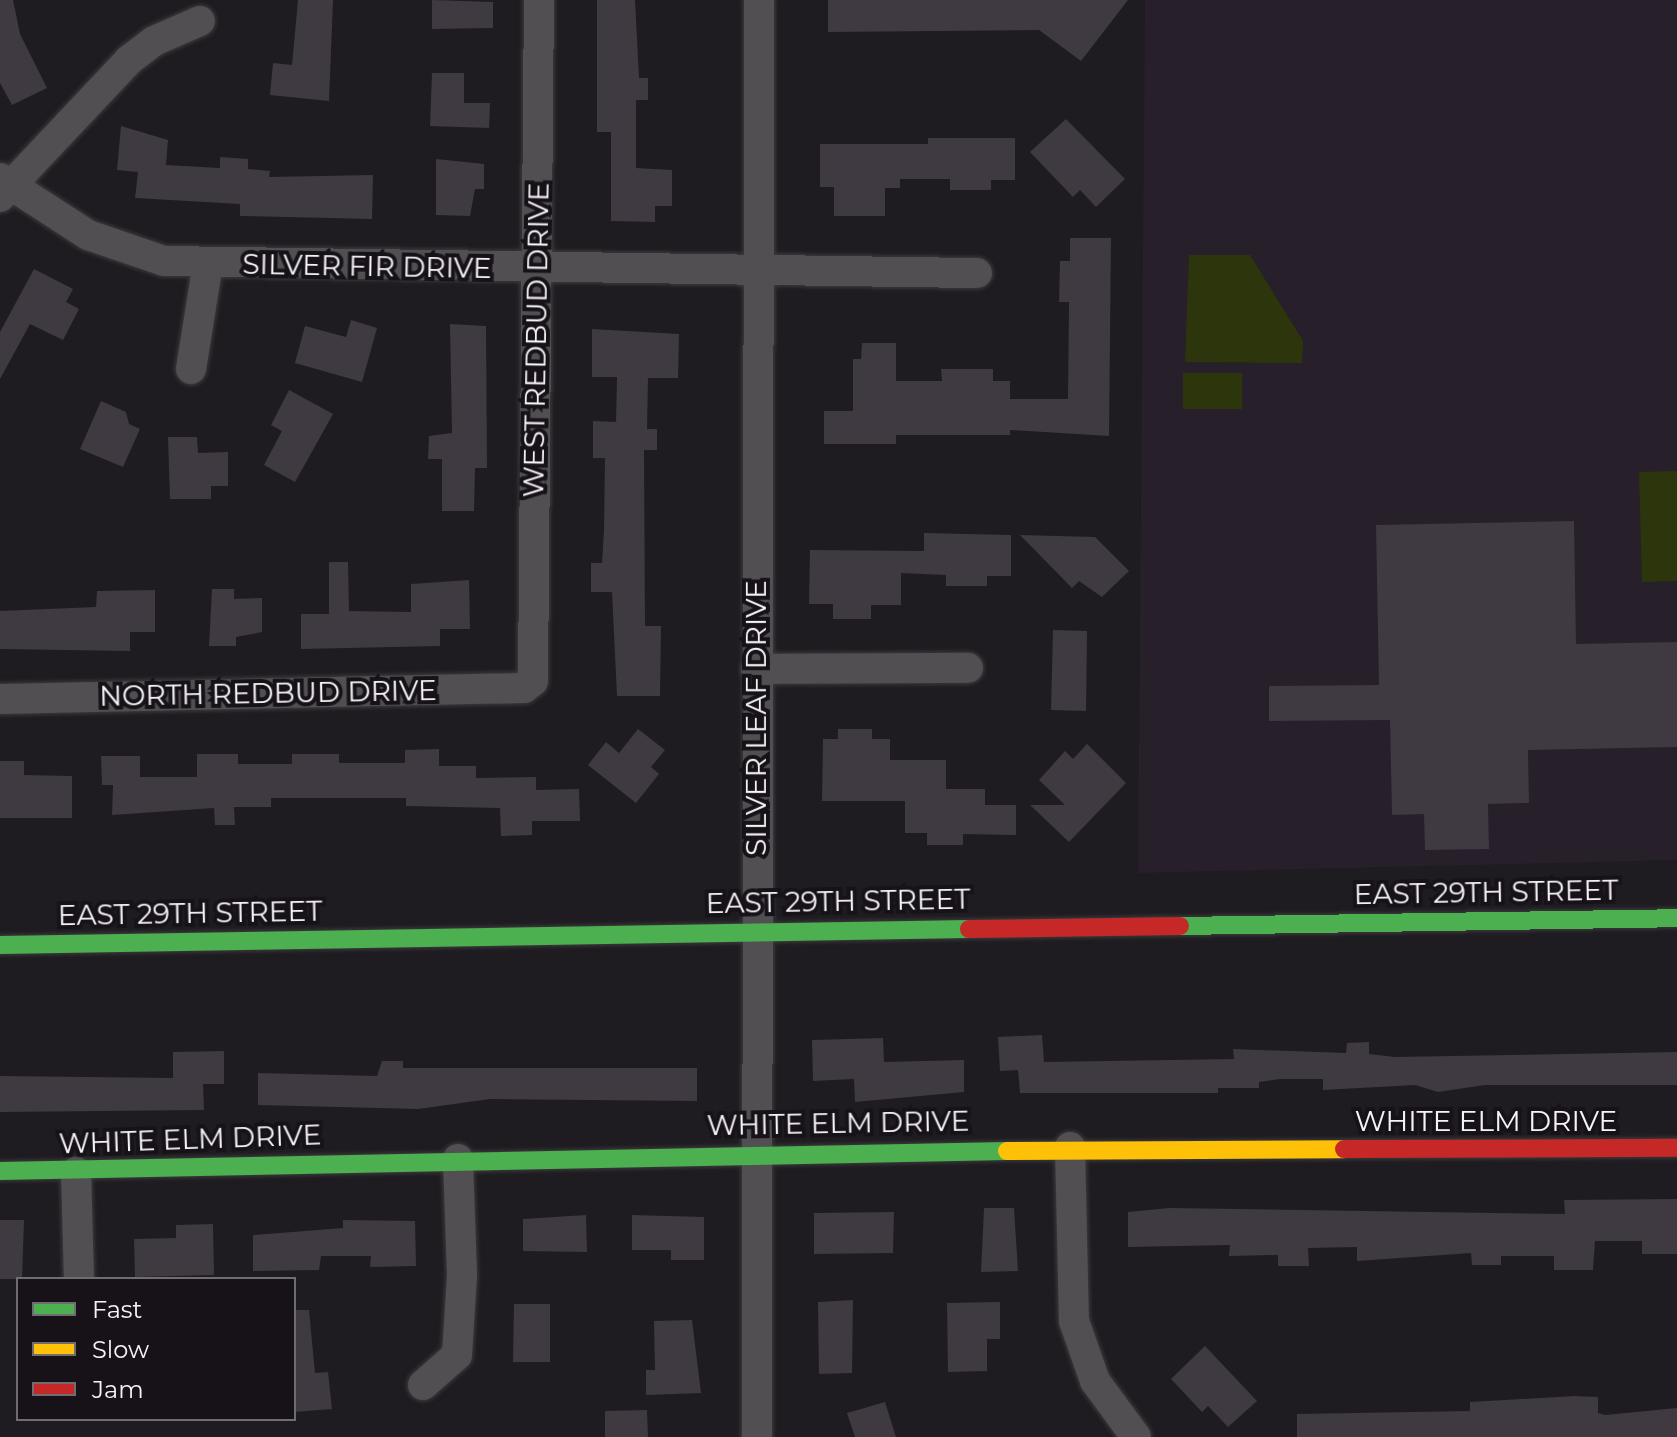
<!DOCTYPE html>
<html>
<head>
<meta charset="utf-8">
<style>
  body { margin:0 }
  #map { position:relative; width:1677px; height:1437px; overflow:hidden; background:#1e1c20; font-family:Montserrat,sans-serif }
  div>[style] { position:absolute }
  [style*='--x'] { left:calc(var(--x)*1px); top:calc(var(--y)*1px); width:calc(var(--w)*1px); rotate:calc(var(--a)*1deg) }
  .built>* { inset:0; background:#271f2a }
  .green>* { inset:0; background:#2d350d }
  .building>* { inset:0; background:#3f3942 }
  .roads { filter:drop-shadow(0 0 2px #3b3a3c) drop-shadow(0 0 2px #3b3a3c) }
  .street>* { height:30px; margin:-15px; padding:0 15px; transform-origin:15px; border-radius:15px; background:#514f52 }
  .fast>* { height:18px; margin:-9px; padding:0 9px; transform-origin:9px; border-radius:9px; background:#4caf50 }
  .slow>* { height:18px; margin:-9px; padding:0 9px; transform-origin:9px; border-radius:9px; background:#ffc107 }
  .jam>* { height:18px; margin:-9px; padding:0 9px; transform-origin:9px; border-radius:9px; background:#c62828 }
  span { translate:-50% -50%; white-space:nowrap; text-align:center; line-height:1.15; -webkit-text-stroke:8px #161218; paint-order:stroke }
  .street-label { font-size:28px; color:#f6f3f7 }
  .legend { position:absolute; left:16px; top:1277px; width:280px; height:144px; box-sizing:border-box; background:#161218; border:2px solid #706c71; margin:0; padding:10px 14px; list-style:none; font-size:24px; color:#f6f3f7 }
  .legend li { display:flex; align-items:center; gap:16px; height:40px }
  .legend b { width:40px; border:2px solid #706c71 }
</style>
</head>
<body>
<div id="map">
  <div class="built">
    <i style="clip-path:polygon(1145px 0,1677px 0,1677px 860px,1138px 873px)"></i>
  </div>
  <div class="green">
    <i style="clip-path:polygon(1189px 255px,1250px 255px,1303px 341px,1302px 363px,1185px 362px)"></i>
    <i style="clip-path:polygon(1183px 373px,1242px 373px,1242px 409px,1183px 409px)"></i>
    <i style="clip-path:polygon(1677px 471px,1677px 581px,1642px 582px,1639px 472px)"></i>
  </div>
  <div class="building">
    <i style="clip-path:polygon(0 0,13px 0,20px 34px,47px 88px,12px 105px,0 83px)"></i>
    <i style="clip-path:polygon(298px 0,333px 0,329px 101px,270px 95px,273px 63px,292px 65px)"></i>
    <i style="clip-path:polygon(432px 0,493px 2px,493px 28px,432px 29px)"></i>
    <i style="clip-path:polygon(597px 0,635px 0,639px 78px,648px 78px,648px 100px,636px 100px,636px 168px,672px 170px,672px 206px,655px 206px,655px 222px,611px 221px,611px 132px,597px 132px)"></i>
    <i style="clip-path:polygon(828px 0,1128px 0,1081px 61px,1039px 30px,828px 32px)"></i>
    <i style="clip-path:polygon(432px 73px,464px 73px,464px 103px,490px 103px,489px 128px,430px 126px)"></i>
    <i style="clip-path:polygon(1066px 119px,1125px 179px,1096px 207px,1080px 190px,1073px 197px,1030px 152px)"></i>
    <i style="clip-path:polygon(121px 126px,168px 140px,166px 165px,220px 168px,220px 157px,248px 159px,248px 169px,270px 171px,269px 177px,373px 175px,372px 219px,240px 216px,240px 204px,135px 198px,138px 172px,117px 170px)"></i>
    <i style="clip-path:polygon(928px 138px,1015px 138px,1015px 180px,991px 180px,991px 190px,950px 190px,950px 179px,900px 179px,900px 188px,885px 188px,885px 216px,834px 216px,834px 187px,820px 187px,820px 144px,928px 144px)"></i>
    <i style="clip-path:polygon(436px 159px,484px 164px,484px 189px,475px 189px,470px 216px,436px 215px)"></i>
    <i style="clip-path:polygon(1070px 238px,1111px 238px,1109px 436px,1010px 430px,1010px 435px,896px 435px,896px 444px,824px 444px,824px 411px,853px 411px,853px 359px,861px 359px,862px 343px,896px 343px,896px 381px,942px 381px,941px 369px,993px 369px,993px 381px,1010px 381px,1010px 399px,1068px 399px,1069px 302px,1059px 302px,1060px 261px,1070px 261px)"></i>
    <i style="clip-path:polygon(34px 269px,73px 289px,66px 302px,79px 309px,63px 340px,30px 324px,0 379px,0 332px)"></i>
    <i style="clip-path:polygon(351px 320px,377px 328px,362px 382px,295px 363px,305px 326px,346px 337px)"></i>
    <i style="clip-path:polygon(450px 324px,486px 326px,487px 468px,475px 468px,474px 511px,442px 511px,442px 459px,428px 459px,429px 436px,452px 433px)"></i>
    <i style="clip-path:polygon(592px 329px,679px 334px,678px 378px,648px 378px,647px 429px,657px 429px,657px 450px,644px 450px,645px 626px,661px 626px,660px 696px,617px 696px,612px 592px,591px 592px,591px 563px,602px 563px,604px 530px,605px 458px,593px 458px,593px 421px,616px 422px,617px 377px,592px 377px)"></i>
    <i style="clip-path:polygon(289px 390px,333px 414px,295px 482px,264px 465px,282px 431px,271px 425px)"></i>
    <i style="clip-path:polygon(101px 401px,126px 412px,129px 424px,140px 429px,123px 467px,80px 449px)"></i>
    <i style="clip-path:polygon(168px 437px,197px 437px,198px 453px,228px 452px,228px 486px,211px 486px,211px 499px,170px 499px)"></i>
    <i style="clip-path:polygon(1574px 521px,1576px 644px,1677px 642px,1677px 747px,1528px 750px,1529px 803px,1488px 804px,1489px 849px,1425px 850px,1424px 814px,1392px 815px,1390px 720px,1269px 721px,1269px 686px,1379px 685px,1376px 525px)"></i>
    <i style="clip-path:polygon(924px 533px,1011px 535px,1011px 576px,987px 576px,987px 586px,946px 586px,946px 575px,901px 573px,901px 605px,871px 605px,871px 619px,833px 619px,833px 604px,809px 604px,810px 550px,924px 551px)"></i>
    <i style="clip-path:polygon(1020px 535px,1095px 537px,1129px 571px,1102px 597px,1079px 581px,1072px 588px)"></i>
    <i style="clip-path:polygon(329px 562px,348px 562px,349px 611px,411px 612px,411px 584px,469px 580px,470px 629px,440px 629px,440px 646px,301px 649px,301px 614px,329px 614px)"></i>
    <i style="clip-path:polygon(212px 589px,234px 589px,234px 599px,262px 598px,262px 632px,236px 637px,236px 646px,209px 646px)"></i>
    <i style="clip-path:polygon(155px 590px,155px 632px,130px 632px,130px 651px,0 649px,0 611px,96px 607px,97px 591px)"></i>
    <i style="clip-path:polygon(1053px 630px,1087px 631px,1086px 711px,1051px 710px)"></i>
    <i style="clip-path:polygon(638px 729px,665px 750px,651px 767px,659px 774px,636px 803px,588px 765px,606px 742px,619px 753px)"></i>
    <i style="clip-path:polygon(838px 729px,872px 729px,872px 739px,890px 739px,890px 760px,946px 760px,946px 789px,985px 789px,985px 805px,1016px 805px,1016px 835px,963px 834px,963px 845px,927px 845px,927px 833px,905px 833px,905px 801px,822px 801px,823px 739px,838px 739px)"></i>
    <i style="clip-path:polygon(1087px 744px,1126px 783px,1069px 842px,1030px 805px,1065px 805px,1039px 780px,1065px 751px,1073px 759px)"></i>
    <i style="clip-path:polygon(439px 749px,439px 766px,476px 766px,476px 778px,536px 777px,536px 790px,579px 789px,580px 821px,532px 821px,532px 835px,501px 836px,500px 808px,406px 806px,406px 798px,271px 798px,271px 807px,234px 807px,235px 825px,215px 825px,214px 808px,112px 815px,113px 785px,102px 785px,101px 756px,140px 756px,140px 777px,197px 777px,197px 754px,238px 754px,238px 764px,292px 764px,292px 754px,339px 754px,339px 763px,405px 763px,405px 750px)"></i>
    <i style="clip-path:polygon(0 761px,24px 761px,24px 775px,72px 776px,72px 818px,0 818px)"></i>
    <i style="clip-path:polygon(1042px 1035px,1044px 1062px,1234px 1059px,1233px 1049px,1346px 1053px,1347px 1043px,1369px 1042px,1369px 1054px,1395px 1057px,1677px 1052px,1677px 1085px,1485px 1085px,1438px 1092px,1415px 1085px,1323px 1090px,1323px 1079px,1280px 1079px,1259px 1082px,1259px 1088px,1218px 1088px,1218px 1093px,1020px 1093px,1018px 1070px,1000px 1071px,998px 1037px)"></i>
    <i style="clip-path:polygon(883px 1038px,884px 1062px,964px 1060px,964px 1092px,855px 1102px,854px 1079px,813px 1081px,812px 1040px)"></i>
    <i style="clip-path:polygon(224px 1051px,224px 1084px,203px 1084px,204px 1110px,0 1112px,0 1076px,173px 1078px,173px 1052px)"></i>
    <i style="clip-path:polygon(382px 1061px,403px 1061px,403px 1068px,697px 1068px,697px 1101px,490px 1099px,418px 1109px,258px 1105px,258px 1073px,377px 1076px)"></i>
    <i style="clip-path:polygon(1677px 1199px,1677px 1254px,1642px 1254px,1642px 1241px,1595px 1241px,1593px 1270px,1554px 1270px,1554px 1256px,1501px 1256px,1501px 1265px,1472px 1265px,1471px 1253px,1357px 1261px,1357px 1247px,1308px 1248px,1309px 1266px,1278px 1266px,1278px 1255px,1229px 1256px,1230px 1245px,1128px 1247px,1128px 1212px,1170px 1208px,1565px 1214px,1564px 1200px)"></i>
    <i style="clip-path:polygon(984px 1208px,1014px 1208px,1018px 1271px,981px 1272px)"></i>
    <i style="clip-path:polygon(894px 1212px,893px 1253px,814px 1254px,814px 1213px)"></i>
    <i style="clip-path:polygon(586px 1215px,587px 1252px,523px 1251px,523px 1219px)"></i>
    <i style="clip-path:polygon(632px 1215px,704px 1217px,704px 1260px,671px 1260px,671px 1250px,632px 1250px)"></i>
    <i style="clip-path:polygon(0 1220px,24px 1220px,22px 1279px,0 1279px)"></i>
    <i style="clip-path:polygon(343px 1220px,415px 1221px,416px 1266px,370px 1267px,371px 1256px,321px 1256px,319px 1270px,253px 1271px,253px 1235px,343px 1228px)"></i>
    <i style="clip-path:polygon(213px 1224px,214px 1275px,135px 1277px,134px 1239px,176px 1238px,176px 1225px)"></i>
    <i style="clip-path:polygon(853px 1300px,852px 1373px,819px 1374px,818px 1302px)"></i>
    <i style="clip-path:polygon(1000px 1302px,1000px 1339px,987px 1339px,987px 1371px,948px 1372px,947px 1303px)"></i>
    <i style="clip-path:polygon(514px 1304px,550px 1304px,550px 1362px,513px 1362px)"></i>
    <i style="clip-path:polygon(294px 1310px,309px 1310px,315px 1373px,328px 1372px,332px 1409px,294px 1412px)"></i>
    <i style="clip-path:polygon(692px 1320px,701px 1393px,646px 1395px,646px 1370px,655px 1370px,654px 1321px)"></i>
    <i style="clip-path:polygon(1205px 1346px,1257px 1401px,1228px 1427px,1208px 1406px,1202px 1412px,1171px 1379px)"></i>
    <i style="clip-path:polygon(1574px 1396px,1598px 1397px,1598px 1413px,1605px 1415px,1677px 1408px,1677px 1437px,1297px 1437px,1297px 1414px,1470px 1411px,1470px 1402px)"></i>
    <i style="clip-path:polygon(885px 1402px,896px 1437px,855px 1437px,847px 1413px)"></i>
    <i style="clip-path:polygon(647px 1410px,648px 1437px,605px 1437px,605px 1411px)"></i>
  </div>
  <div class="roads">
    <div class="street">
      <i style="--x:0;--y:178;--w:105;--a:32.9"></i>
      <i style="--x:88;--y:235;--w:80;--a:18.9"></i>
      <i style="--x:164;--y:261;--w:813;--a:0.85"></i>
      <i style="--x:0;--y:197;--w:188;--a:-46.7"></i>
      <i style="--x:129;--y:60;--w:31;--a:-37"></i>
      <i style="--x:154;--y:41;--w:50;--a:-23.5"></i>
      <i style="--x:191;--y:369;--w:107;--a:-80.9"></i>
      <i style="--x:756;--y:669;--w:212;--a:-0.3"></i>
      <i style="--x:0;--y:699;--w:524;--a:-1.2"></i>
      <i style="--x:524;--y:688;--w:11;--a:-38"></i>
      <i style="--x:533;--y:681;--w:681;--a:-89.5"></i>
      <i style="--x:1070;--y:1147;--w:174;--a:88.7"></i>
      <i style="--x:1074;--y:1321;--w:64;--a:70.7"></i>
      <i style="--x:1095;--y:1381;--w:69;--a:53.8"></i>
      <i style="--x:76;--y:1172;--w:107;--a:88.4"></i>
      <i style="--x:423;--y:1385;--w:45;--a:-41.4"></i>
      <i style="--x:457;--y:1355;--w:80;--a:-86.4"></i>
      <i style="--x:462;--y:1275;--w:116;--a:-92"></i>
      <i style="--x:757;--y:1437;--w:1437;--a:-89.92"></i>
    </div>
    <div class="fast">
      <i style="--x:1180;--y:926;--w:497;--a:-0.9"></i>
      <i style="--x:0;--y:945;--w:969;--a:-0.95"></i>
      <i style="--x:0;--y:1171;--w:1007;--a:-1.14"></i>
    </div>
    <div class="slow">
      <i style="--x:1007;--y:1151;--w:337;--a:-0.3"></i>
    </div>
    <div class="jam">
      <i style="--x:969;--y:929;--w:211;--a:-0.8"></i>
      <i style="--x:1344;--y:1149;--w:333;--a:-0.2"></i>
    </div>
  </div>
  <div class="street-label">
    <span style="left:367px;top:266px;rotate:1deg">SILVER FIR DRIVE</span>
    <span style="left:536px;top:340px;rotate:-89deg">WEST REDBUD DRIVE</span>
    <span style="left:268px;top:693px;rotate:-1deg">NORTH REDBUD DRIVE</span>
    <span style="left:756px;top:718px;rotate:-90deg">SILVER LEAF DRIVE</span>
    <span style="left:1486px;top:892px;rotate:-1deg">EAST 29TH STREET</span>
    <span style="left:838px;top:901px;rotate:-1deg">EAST 29TH STREET</span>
    <span style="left:190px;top:913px;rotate:-1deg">EAST 29TH STREET</span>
    <span style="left:1486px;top:1121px">WHITE ELM DRIVE</span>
    <span style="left:838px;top:1123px;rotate:-1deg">WHITE ELM DRIVE</span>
    <span style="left:190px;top:1139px;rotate:-2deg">WHITE ELM DRIVE</span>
  </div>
  <ul class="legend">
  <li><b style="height:10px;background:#4caf50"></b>Fast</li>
  <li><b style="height:10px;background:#ffc107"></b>Slow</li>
  <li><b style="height:10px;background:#c62828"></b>Jam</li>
  </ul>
</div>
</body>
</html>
